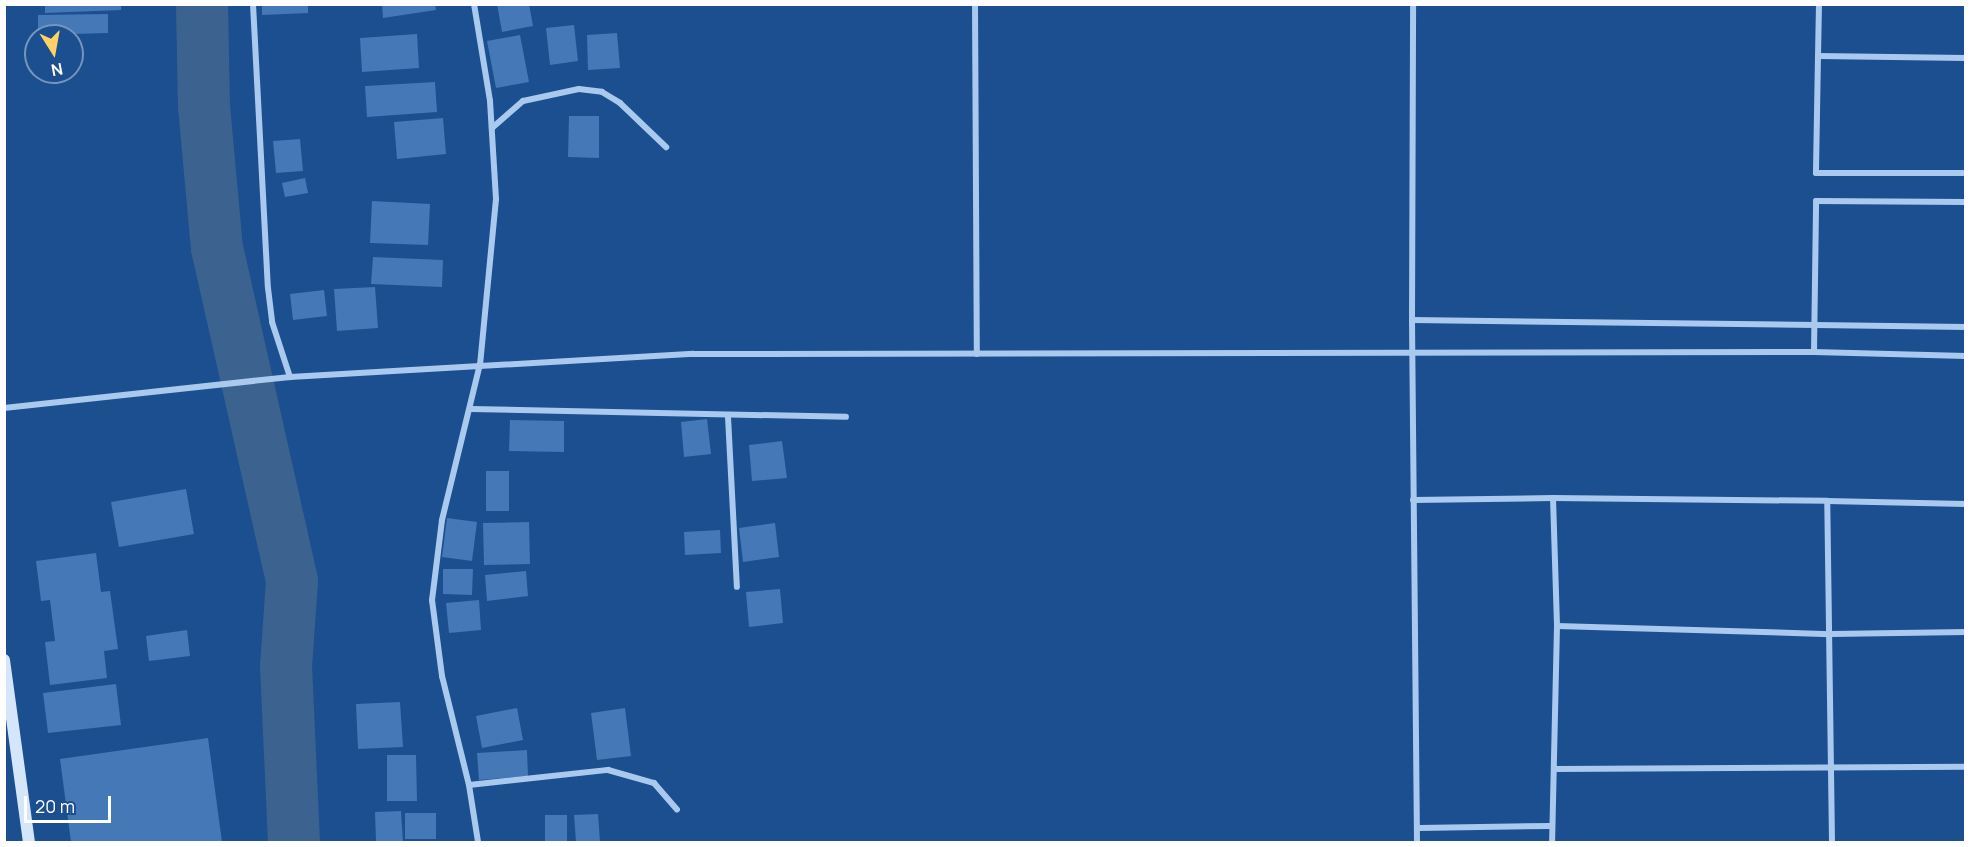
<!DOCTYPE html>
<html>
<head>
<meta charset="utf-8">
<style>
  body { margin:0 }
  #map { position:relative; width:1970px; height:847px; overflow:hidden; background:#1b4f8f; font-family:Manrope,sans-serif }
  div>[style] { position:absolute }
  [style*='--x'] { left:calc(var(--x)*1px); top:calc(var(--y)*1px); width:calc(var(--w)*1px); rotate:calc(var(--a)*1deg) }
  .river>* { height:52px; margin:-26px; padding:0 26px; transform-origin:26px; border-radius:26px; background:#3c6290 }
  .building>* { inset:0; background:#4478b7 }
  .street>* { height:6px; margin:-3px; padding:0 3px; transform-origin:3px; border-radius:3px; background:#a9c9ee }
  .secondary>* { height:12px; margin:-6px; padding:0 6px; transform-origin:6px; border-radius:6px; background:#d6e6fa }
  span { translate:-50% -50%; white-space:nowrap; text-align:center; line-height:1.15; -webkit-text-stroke:6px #1b4f8f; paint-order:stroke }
  .frame { position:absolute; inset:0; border:6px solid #fff; pointer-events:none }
  .north { position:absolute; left:24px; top:24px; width:60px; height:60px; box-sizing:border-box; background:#1b4f8f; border:2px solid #7695bc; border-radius:50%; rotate:169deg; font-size:16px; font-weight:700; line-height:24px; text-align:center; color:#fff }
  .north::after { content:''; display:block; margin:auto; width:21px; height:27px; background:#ffd166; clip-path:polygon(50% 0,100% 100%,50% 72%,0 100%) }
  .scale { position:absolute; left:24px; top:796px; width:87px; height:27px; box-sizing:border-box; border:3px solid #fff; border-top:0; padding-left:8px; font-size:18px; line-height:21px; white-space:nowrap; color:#fff; -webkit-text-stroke:4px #1b4f8f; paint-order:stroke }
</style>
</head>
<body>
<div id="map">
  <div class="river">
    <i style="--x:202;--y:4;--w:102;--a:88.9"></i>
    <i style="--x:204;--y:106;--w:143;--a:84.8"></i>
    <i style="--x:217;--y:248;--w:341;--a:77.3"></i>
    <i style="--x:292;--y:581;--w:85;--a:94"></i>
    <i style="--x:286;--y:666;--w:176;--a:87.4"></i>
  </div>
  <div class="building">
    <i style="clip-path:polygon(45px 4px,121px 4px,121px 10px,45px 13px)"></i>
    <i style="clip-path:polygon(262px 4px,308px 4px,308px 13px,262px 15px)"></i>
    <i style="clip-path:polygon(382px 4px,435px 4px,436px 10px,383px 18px)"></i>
    <i style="clip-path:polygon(497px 4px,529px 4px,533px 26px,502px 32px)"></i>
    <i style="clip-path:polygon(108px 14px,108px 33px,38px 35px,38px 15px)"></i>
    <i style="clip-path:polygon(574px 25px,578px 61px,550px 65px,546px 28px)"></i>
    <i style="clip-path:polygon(617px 33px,620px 68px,588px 70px,587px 35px)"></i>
    <i style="clip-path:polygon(417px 34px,419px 68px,362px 72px,360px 38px)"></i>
    <i style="clip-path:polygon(520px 35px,529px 82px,496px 88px,487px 41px)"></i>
    <i style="clip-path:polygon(435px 82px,437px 112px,367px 117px,365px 86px)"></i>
    <i style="clip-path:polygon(569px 116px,599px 116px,599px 158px,568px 157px)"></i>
    <i style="clip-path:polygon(443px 118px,446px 154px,397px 159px,394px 122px)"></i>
    <i style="clip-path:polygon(300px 139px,303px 171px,276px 173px,273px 141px)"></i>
    <i style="clip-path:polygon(305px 178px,308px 193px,285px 197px,282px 183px)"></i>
    <i style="clip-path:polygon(372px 201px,430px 204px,428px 245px,370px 243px)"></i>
    <i style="clip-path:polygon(373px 257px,443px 260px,442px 287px,371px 284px)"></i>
    <i style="clip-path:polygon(375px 287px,378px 328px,337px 331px,334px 289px)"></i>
    <i style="clip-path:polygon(324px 290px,327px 316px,293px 320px,290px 294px)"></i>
    <i style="clip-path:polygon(707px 419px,711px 454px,684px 457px,681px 422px)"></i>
    <i style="clip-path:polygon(510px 420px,564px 421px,564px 452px,509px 451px)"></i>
    <i style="clip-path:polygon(782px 441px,787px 478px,752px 481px,749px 445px)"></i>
    <i style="clip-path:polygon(486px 471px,509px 471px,509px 511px,486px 511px)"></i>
    <i style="clip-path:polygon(186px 489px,194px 534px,119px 547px,111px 502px)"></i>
    <i style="clip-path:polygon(447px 518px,477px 522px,472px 561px,442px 557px)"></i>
    <i style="clip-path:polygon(529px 522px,530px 564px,484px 565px,483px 523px)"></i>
    <i style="clip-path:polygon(775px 523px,779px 557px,743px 562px,739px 528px)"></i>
    <i style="clip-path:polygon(720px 530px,721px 553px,685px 555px,684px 532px)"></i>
    <i style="clip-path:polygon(96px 553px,101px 592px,110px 591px,118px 649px,104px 651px,107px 678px,50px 685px,45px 642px,55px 641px,50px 600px,41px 601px,36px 561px)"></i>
    <i style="clip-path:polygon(443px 569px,473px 569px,472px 595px,443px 594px)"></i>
    <i style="clip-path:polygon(526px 571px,528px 596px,487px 601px,485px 575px)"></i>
    <i style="clip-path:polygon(780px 589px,783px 623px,749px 627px,746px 592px)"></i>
    <i style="clip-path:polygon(479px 600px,481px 630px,449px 633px,446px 603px)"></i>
    <i style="clip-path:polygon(187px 630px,190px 656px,149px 661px,146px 636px)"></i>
    <i style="clip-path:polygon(116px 684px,121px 725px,48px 733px,43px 693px)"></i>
    <i style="clip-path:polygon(400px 702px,403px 747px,358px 749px,356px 704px)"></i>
    <i style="clip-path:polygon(517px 708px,523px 740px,482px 748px,476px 716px)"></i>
    <i style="clip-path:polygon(625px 708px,631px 756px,597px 760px,591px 713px)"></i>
    <i style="clip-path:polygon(208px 738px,222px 842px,71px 842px,60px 759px)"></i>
    <i style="clip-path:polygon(527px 750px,528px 776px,479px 780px,477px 753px)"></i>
    <i style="clip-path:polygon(387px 755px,416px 755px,417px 801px,387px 801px)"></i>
    <i style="clip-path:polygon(401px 811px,403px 842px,376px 842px,375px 812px)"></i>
    <i style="clip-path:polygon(405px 813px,436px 813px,436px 839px,405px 839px)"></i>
    <i style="clip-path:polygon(598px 814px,600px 842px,576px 842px,574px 815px)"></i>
    <i style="clip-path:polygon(545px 815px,567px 815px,567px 842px,545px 842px)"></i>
  </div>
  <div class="street">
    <i style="--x:253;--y:4;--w:284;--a:87"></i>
    <i style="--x:268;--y:288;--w:34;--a:83"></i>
    <i style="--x:272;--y:322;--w:58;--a:71.9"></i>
    <i style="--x:474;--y:4;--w:98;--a:80.6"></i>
    <i style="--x:490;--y:101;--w:98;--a:86.5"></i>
    <i style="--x:496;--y:199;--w:166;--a:95.5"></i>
    <i style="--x:480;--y:364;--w:161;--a:103.7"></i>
    <i style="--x:442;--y:520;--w:81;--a:97.1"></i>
    <i style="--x:432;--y:600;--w:77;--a:82.5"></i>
    <i style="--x:442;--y:676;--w:112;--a:76.1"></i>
    <i style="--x:469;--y:785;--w:58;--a:81"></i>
    <i style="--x:975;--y:4;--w:350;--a:89.7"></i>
    <i style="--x:1818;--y:56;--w:52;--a:-88.9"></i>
    <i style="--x:1966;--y:58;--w:148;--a:-179.2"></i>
    <i style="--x:1818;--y:56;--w:117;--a:91"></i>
    <i style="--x:1816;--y:173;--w:150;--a:0"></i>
    <i style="--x:492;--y:128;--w:41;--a:-41.1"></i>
    <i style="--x:523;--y:101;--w:57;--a:-12.1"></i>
    <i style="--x:579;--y:89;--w:23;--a:7"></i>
    <i style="--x:602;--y:92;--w:21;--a:31"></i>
    <i style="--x:620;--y:103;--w:64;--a:43.7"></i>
    <i style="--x:1412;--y:320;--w:316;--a:-89.8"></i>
    <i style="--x:1814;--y:352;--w:151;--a:-89.2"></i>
    <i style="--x:1816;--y:201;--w:150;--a:0.4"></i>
    <i style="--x:4;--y:408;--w:288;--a:-6.2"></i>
    <i style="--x:290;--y:377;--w:404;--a:-3.3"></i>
    <i style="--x:693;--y:354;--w:1121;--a:-0.1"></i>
    <i style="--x:1814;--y:352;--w:152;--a:1.5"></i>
    <i style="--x:471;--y:409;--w:375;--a:1.2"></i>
    <i style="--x:728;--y:417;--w:170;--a:87"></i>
    <i style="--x:1553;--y:498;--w:274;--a:0.6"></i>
    <i style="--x:1413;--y:500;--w:140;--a:-0.8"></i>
    <i style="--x:1553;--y:498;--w:128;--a:88.2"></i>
    <i style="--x:1557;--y:626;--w:216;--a:91.3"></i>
    <i style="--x:1557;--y:626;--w:274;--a:1.7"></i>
    <i style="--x:1831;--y:634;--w:135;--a:-0.8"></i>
    <i style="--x:1555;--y:769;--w:411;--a:-0.3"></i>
    <i style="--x:469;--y:785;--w:140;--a:-6.2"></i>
    <i style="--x:608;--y:770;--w:48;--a:15.8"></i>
    <i style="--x:654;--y:783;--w:35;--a:49"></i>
    <i style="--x:1419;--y:828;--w:132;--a:-0.9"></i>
    <i style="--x:1417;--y:842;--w:522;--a:-90.55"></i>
    <i style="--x:1412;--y:320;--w:554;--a:0.72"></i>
    <i style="--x:1832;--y:842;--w:341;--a:-90.8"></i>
    <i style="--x:1827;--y:501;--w:139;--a:1.2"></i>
  </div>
  <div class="secondary">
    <i style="--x:4;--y:660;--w:184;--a:82.2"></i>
  </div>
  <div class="frame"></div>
  <div class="north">N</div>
  <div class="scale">20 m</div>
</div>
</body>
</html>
